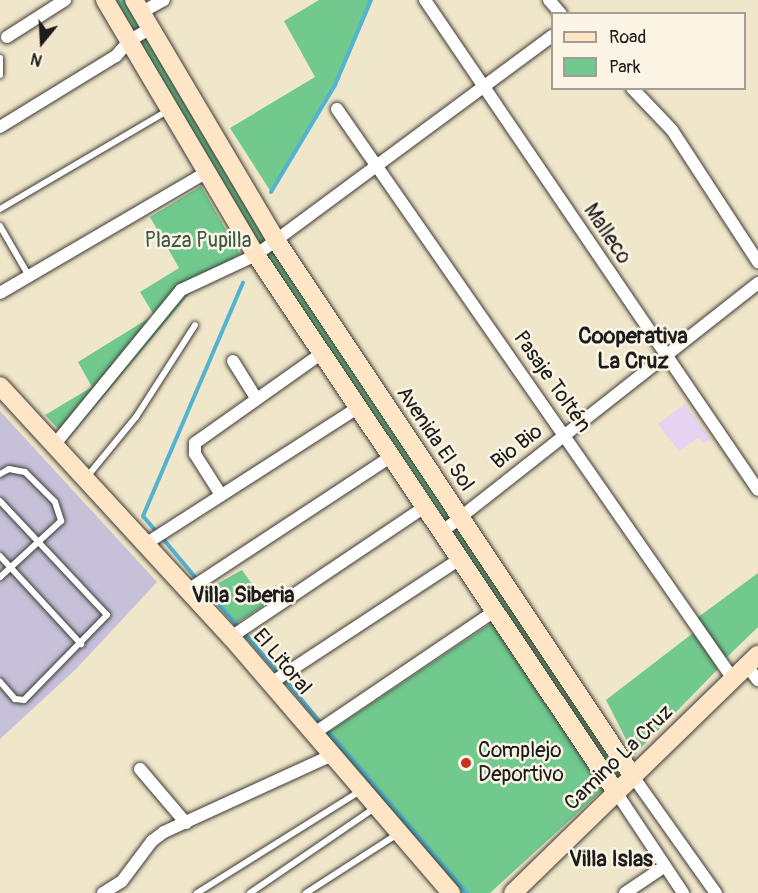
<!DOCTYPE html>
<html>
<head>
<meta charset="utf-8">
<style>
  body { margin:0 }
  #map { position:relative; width:758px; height:893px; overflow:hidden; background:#f0e6c9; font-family:Pangolin,sans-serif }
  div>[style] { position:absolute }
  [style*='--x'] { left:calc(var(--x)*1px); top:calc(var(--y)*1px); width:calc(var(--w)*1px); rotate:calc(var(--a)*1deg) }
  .built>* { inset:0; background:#e5d3f1 }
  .industrial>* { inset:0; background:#c7c0d9 }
  .green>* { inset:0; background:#71c98e }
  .stream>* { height:4px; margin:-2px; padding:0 2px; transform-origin:2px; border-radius:2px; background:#52b4d0 }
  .roads { filter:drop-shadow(0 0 2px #3c3a36) drop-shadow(0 0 2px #3c3a36) }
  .lane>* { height:6px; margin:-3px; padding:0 3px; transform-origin:3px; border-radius:3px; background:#fff }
  .street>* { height:12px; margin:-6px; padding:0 6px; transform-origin:6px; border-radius:6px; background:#fff }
  .secondary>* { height:18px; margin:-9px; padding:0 9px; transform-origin:9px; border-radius:9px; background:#fde5c5 }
  .dots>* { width:16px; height:16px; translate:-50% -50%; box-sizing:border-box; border:3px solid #fcf5e5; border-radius:50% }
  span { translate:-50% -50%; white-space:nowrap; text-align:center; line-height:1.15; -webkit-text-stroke:5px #fcf5e5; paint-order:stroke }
  .street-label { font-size:21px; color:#1c1c1c }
  .park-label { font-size:21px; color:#3a5944 }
  .poi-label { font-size:21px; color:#1c1c1c }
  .left { translate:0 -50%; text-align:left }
  .neighbourhood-label { font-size:22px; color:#1c1c1c; font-weight:700 }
  .legend { position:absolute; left:551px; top:12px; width:195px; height:78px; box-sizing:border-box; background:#fcf5e5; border:2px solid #a29e95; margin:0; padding:8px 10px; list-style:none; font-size:18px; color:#1c1c1c }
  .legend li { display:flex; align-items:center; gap:12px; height:30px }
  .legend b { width:30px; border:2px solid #a29e95 }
  .north { position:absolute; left:12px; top:12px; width:60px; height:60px; -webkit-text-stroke:4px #fcf5e5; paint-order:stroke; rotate:198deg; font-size:16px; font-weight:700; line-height:24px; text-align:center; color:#1c1c1c }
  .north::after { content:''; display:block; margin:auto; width:21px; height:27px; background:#1c1c1c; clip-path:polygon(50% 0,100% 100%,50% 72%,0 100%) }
</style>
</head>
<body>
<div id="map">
  <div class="built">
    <i style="clip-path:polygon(685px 404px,711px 440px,704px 443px,698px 438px,679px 451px,658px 424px)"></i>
  </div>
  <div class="industrial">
    <i style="clip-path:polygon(0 411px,157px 582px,77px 668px,0 739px)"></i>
  </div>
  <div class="green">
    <i style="clip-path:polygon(110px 0,127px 0,625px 770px,616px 779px,250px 244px)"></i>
    <i style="clip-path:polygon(319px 0,371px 0,335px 85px,271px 192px,230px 128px,315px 77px,284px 21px)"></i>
    <i style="clip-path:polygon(201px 186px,240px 254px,199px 282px,68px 439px,45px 415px,92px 387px,78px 362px,154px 315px,140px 292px,179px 268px,150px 217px)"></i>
    <i style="clip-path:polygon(242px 570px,266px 604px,235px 624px,206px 590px)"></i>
    <i style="clip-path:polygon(758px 573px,758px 627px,725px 659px,697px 618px)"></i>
    <i style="clip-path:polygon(496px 620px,606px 787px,490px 893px,460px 893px,320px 738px)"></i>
    <i style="clip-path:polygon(693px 633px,718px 669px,634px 755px,606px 700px)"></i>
  </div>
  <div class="stream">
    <i style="--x:271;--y:192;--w:125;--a:-59.1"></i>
    <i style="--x:335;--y:85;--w:92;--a:-67"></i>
    <i style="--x:155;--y:530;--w:18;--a:-131"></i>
    <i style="--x:143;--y:516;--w:254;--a:-66.8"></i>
    <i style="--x:164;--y:540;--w:48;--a:50"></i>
    <i style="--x:204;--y:587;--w:50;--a:49"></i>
    <i style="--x:246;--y:635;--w:48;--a:49.3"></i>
    <i style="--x:286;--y:681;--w:53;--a:50.3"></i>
    <i style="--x:328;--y:731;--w:213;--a:49.4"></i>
  </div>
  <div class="roads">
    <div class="lane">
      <i style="--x:0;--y:58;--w:17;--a:90"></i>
      <i style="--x:0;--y:209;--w:196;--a:-30.4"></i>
      <i style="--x:0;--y:226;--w:58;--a:59.9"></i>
      <i style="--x:0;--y:474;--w:10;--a:-29"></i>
      <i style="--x:9;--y:469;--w:16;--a:11"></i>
      <i style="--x:25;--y:472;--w:42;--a:45"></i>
      <i style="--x:55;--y:502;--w:20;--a:72"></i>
      <i style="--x:61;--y:521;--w:83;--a:137.4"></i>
      <i style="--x:86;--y:478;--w:79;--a:-50.7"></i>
      <i style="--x:136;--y:417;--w:109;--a:-57.3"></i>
      <i style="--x:0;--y:501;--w:156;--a:46.8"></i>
      <i style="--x:107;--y:615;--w:119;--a:134.3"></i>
      <i style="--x:24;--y:700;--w:9;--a:-174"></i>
      <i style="--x:15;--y:699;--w:23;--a:-131"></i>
      <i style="--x:0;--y:556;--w:120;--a:47.4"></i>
      <i style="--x:197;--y:893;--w:195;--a:-32"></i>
      <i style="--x:250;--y:893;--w:153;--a:-34.3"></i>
      <i style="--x:306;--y:893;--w:111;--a:-32.8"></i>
    </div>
    <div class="street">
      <i style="--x:425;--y:0;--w:592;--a:55.8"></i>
      <i style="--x:549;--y:0;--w:18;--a:49"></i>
      <i style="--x:142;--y:12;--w:25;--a:-29"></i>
      <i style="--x:7;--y:37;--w:69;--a:-32.5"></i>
      <i style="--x:632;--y:88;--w:58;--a:46.4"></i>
      <i style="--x:672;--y:130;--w:158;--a:56.9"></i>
      <i style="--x:337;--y:109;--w:694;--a:55.21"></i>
      <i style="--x:0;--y:127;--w:136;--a:-31.5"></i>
      <i style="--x:116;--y:56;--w:20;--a:-49"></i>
      <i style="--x:129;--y:41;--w:26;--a:-31"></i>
      <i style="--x:0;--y:293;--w:240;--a:-30.3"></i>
      <i style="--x:233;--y:361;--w:44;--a:58.1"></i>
      <i style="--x:55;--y:444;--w:199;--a:-50.7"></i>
      <i style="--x:181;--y:290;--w:83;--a:-25"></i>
      <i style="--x:256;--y:255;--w:368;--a:-36.5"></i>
      <i style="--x:221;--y:495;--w:49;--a:-122.4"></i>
      <i style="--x:195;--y:454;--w:11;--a:-90"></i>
      <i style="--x:195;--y:443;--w:156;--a:-35.3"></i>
      <i style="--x:443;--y:531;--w:401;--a:-38.2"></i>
      <i style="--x:147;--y:543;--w:252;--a:-32.7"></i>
      <i style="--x:188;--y:590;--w:244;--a:-33.3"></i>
      <i style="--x:231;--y:637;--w:235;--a:-33.9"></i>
      <i style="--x:747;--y:666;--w:18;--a:52"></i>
      <i style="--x:271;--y:683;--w:227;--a:-33.3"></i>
      <i style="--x:313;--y:734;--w:221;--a:-34.1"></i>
      <i style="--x:140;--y:769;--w:71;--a:49.6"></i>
      <i style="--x:632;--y:775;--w:145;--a:54.6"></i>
      <i style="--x:616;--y:792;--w:121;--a:56.4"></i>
      <i style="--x:103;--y:893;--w:22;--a:-32"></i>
      <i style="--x:122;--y:881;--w:50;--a:-53.1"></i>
      <i style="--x:152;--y:841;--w:15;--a:-37"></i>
      <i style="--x:164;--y:832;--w:185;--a:-24.6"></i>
      <i style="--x:625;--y:893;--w:48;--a:-34"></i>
    </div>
    <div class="secondary">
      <i style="--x:105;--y:0;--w:296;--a:59.4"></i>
      <i style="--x:256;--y:255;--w:647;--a:56.16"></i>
      <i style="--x:134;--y:0;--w:279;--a:59.4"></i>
      <i style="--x:276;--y:240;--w:643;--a:56.36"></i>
      <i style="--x:0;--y:386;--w:341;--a:47.4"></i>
      <i style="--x:231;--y:637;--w:338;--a:49.3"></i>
      <i style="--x:513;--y:893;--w:342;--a:-44.2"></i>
    </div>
  </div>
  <div class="dots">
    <i style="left:466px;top:763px;background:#c8321e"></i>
  </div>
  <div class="street-label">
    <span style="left:607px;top:234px;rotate:56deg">Malleco</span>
    <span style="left:552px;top:382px;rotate:55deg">Pasaje Toltén</span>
    <span style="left:435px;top:439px;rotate:56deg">Avenida El Sol</span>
    <span style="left:517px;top:447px;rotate:-38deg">Bio Bio</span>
    <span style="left:282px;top:662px;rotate:50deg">El Litoral</span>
    <span style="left:619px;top:758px;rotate:-44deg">Camino La Cruz</span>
  </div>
  <div class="park-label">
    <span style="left:198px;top:241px">Plaza Pupilla</span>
  </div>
  <div class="poi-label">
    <span class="left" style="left:478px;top:763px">Complejo<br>Deportivo</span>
  </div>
  <div class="neighbourhood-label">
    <span style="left:633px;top:349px">Cooperativa<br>La Cruz</span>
    <span style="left:243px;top:596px">Villa Siberia</span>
    <span style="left:611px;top:860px">Villa Islas</span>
  </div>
  <ul class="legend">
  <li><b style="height:8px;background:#fde5c5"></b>Road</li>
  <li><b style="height:16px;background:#71c98e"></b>Park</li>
  </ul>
  <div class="north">N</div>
</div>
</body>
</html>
